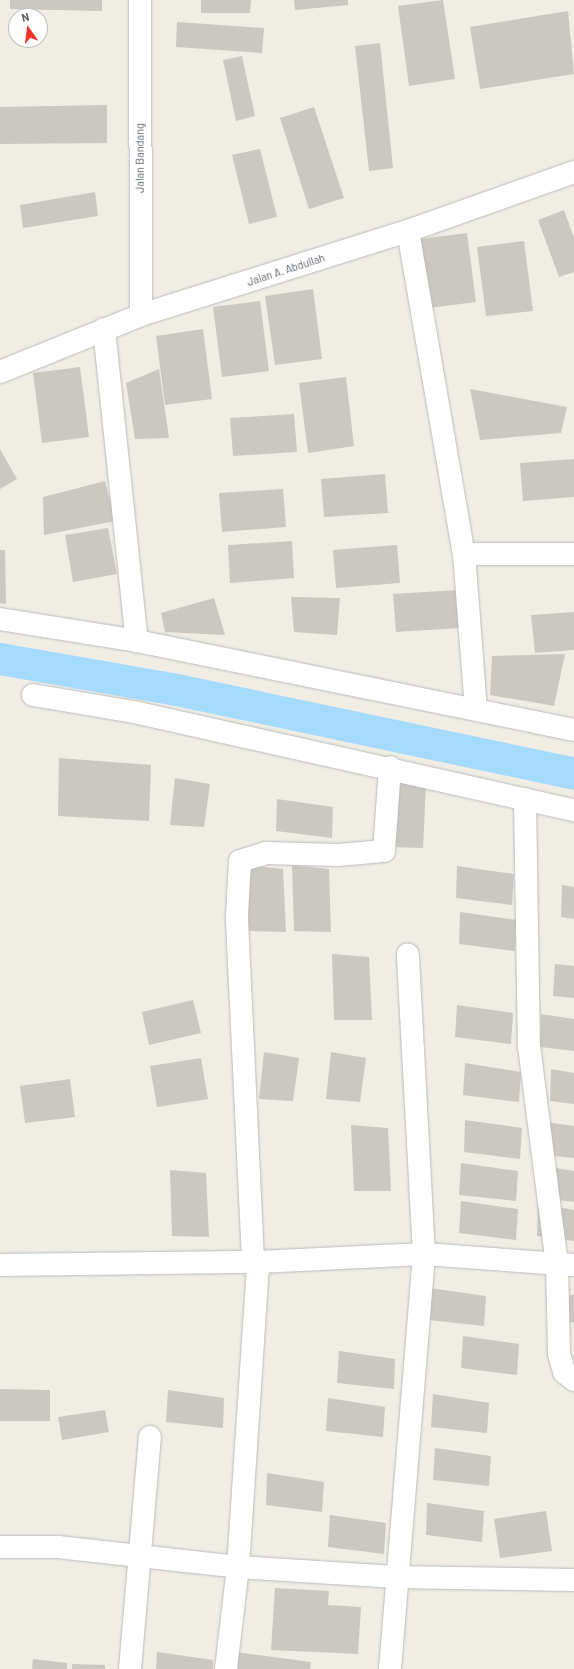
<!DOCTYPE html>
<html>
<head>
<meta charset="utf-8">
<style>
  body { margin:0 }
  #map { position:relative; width:574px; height:1669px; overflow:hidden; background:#f0ede4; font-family:Barlow,sans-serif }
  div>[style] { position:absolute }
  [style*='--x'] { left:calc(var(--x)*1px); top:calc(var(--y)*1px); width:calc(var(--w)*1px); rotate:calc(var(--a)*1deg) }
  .canal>* { height:32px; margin:-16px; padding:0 16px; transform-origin:16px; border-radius:16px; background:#a5daff }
  .building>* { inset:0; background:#cbc8c1 }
  .roads { filter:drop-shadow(0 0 1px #b7bbbf) drop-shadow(0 0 1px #b7bbbf) }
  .street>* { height:22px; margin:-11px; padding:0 11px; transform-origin:11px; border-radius:11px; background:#fff }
  .secondary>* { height:22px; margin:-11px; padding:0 11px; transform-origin:11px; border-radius:11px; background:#fff }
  span { translate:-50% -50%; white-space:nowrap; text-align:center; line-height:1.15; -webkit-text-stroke:4px #fff; paint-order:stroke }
  .street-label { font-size:11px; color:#5c6166 }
  .north { position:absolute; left:8px; top:8px; width:40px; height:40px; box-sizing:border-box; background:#fff; border:1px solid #bec0c2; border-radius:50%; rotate:346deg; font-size:11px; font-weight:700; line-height:16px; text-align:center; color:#5c6166 }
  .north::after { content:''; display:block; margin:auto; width:14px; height:18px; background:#f33227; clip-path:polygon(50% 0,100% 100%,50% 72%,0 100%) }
</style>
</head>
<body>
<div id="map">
  <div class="canal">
    <i style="--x:0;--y:659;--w:180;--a:9.9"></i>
    <i style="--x:177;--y:690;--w:406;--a:11.9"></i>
  </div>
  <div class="building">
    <i style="clip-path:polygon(10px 0,102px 0,102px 11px,10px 9px)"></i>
    <i style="clip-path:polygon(201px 0,251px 0,250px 13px,201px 13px)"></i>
    <i style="clip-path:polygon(294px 0,348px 0,348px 5px,295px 10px)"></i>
    <i style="clip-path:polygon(443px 0,455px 79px,409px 86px,398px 6px)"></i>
    <i style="clip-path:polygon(568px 11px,574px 74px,480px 89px,470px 27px)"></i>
    <i style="clip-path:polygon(177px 22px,264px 28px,262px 53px,176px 47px)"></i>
    <i style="clip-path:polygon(380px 43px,393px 168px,369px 171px,355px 46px)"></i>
    <i style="clip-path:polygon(242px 56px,255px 116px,236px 121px,223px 60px)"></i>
    <i style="clip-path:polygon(107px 105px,107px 143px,0 144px,0 107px)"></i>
    <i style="clip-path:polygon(314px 107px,344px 198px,309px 209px,280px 118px)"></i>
    <i style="clip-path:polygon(260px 149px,277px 217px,249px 224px,232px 155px)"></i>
    <i style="clip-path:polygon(95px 192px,98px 216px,23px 228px,20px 205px)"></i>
    <i style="clip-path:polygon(564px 210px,574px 238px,574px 272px,559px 277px,538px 220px)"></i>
    <i style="clip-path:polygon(467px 233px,476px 302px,429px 308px,420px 239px)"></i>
    <i style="clip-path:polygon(524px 241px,533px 311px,486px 316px,477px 247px)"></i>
    <i style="clip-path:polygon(313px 289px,322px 359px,275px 365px,265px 296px)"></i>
    <i style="clip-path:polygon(260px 301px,269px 371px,222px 377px,213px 307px)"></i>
    <i style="clip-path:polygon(203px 329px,212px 399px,165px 405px,156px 336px)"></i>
    <i style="clip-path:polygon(80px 367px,89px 437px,42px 443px,33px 373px)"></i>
    <i style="clip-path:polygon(159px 369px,169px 438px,135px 439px,126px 383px)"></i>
    <i style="clip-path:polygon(346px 377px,354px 446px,308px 453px,299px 383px)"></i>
    <i style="clip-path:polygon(470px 389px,567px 407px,561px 433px,480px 440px)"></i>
    <i style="clip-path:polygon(294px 414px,297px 452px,233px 456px,230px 418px)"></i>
    <i style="clip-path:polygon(0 449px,17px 479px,0 489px)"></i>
    <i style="clip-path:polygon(574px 459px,574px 497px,523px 501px,520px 463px)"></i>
    <i style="clip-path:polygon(385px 474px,388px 513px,324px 517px,321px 479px)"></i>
    <i style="clip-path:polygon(105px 481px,115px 521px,44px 535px,43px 497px)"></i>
    <i style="clip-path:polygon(283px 489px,286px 527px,222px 532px,219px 493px)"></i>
    <i style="clip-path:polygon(108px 528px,117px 574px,73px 582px,65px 535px)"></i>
    <i style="clip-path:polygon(292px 541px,294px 578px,230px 583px,228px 545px)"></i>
    <i style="clip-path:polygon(397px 545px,400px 583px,336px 588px,333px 550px)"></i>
    <i style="clip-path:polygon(0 550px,5px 550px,6px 604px,0 603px)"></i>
    <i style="clip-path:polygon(458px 590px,460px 628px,396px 632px,393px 594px)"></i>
    <i style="clip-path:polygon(291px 597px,340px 598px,337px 635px,294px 632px)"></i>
    <i style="clip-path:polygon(214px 598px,225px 635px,165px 632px,161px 613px)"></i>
    <i style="clip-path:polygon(574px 612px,574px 650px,535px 653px,531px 615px)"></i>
    <i style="clip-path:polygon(565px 654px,554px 706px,490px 695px,492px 656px)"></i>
    <i style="clip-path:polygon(59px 758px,151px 765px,149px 821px,58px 816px)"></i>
    <i style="clip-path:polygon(175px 778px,210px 784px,204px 827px,170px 825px)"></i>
    <i style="clip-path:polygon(396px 781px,426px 784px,423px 848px,390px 847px)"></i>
    <i style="clip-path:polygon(277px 799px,333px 807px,332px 838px,276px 831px)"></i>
    <i style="clip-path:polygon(247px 865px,283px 869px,286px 932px,249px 931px)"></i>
    <i style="clip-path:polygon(292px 865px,329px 869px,331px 932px,294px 931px)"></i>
    <i style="clip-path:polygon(457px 866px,514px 874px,512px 905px,456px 898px)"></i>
    <i style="clip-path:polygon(562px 885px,574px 887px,574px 919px,561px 917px)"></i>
    <i style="clip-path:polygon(460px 912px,517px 920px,515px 951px,459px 944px)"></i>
    <i style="clip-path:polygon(332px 954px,369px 957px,372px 1020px,334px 1020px)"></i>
    <i style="clip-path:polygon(555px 964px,574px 966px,574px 998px,553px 996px)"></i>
    <i style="clip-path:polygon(193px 1000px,201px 1033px,149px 1045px,142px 1012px)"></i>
    <i style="clip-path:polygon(457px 1005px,513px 1013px,511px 1044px,455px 1037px)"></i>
    <i style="clip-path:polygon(541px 1014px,574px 1019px,574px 1051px,540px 1047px)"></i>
    <i style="clip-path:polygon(264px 1052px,299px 1058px,293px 1101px,259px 1099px)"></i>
    <i style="clip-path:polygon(331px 1052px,366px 1058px,360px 1102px,326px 1099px)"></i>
    <i style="clip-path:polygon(201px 1058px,208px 1099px,157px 1107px,150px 1066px)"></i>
    <i style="clip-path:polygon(465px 1063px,521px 1072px,519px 1102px,463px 1095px)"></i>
    <i style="clip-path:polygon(551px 1069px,574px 1073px,574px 1104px,550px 1101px)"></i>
    <i style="clip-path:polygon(70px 1079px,75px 1117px,25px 1123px,20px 1086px)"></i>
    <i style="clip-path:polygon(465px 1120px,522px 1128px,520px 1159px,464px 1152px)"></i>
    <i style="clip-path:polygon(545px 1122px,574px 1126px,574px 1158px,544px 1155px)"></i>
    <i style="clip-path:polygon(351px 1125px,388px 1128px,391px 1191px,354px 1191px)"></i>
    <i style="clip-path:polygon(461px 1163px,518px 1171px,516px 1201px,459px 1195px)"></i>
    <i style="clip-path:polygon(543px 1166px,574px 1171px,574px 1202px,542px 1198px)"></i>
    <i style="clip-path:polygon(170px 1170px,206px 1173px,209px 1237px,172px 1236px)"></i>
    <i style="clip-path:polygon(461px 1201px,518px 1209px,516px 1240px,459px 1233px)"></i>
    <i style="clip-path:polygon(538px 1204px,574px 1210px,574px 1241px,537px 1236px)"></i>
    <i style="clip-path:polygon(429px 1288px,486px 1296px,484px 1326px,428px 1320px)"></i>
    <i style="clip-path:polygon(568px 1295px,574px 1295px,574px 1322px,568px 1323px)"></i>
    <i style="clip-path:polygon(463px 1336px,519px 1344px,517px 1375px,461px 1368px)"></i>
    <i style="clip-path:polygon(339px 1351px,395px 1359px,394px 1389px,337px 1383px)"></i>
    <i style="clip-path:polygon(0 1389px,50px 1390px,50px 1421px,0 1421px)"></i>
    <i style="clip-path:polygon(168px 1390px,224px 1398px,223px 1428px,166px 1422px)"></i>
    <i style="clip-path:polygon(433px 1394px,489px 1403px,487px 1433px,431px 1427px)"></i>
    <i style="clip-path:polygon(328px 1398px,385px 1407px,383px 1437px,326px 1431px)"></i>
    <i style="clip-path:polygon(105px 1410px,109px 1432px,62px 1440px,58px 1417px)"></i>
    <i style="clip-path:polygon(435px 1448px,491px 1456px,489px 1486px,433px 1480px)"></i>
    <i style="clip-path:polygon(267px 1473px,324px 1482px,322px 1512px,266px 1505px)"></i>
    <i style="clip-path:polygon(427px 1503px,484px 1511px,482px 1542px,426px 1535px)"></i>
    <i style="clip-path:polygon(546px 1511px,552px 1551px,500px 1558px,494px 1519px)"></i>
    <i style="clip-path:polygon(330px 1515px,386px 1523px,384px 1554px,328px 1547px)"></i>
    <i style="clip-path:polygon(275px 1588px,329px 1591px,328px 1605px,361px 1607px,358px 1654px,271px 1650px)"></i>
    <i style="clip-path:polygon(157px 1652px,213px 1660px,213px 1669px,156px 1669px)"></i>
    <i style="clip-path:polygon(235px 1652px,311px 1662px,310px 1669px,233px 1669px)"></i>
    <i style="clip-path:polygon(33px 1659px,67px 1663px,67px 1669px,32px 1669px)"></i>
    <i style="clip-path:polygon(72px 1664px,105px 1665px,105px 1669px,72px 1669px)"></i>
  </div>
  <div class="roads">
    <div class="street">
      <i style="--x:140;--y:0;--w:315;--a:89.8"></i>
      <i style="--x:408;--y:231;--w:328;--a:80.2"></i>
      <i style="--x:464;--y:554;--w:155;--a:85.6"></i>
      <i style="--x:104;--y:329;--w:314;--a:84"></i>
      <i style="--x:464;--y:554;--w:110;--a:0"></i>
      <i style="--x:0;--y:619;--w:139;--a:9.1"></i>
      <i style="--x:137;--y:641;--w:446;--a:11.5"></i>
      <i style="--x:33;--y:695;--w:102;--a:9.6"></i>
      <i style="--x:134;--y:712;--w:451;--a:12.6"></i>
      <i style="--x:525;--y:799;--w:247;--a:89.1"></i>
      <i style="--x:529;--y:1046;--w:220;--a:82.7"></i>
      <i style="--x:557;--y:1264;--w:90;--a:88.7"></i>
      <i style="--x:559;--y:1354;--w:19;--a:74"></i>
      <i style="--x:564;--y:1372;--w:13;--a:39"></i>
      <i style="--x:253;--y:1260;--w:345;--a:-92.7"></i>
      <i style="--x:237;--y:915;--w:54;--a:-86.8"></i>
      <i style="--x:240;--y:861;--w:27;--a:-17"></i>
      <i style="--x:266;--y:853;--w:72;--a:1.6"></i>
      <i style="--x:338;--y:855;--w:46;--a:-5"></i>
      <i style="--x:384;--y:851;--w:84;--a:-85.9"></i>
      <i style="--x:0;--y:1265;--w:258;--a:-0.7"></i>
      <i style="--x:258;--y:1262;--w:166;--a:-2.8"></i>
      <i style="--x:424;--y:1254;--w:150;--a:4.2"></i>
      <i style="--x:0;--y:1547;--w:58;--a:0"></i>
      <i style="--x:58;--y:1547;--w:181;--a:6.3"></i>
      <i style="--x:238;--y:1567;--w:158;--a:3.6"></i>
      <i style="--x:396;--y:1577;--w:178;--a:1"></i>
      <i style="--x:130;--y:1669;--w:233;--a:-85.1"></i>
      <i style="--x:226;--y:1669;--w:103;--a:-83.3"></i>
      <i style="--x:238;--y:1567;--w:306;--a:-86.2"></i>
      <i style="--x:390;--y:1669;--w:416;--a:-85.3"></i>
      <i style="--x:424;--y:1254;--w:300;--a:-93.1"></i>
    </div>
    <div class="secondary">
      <i style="--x:0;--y:372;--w:152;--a:-22"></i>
      <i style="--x:141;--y:315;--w:280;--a:-17.5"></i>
      <i style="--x:408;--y:231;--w:176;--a:-19.6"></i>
    </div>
  </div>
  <div class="street-label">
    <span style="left:140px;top:158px;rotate:-90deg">Jalan Bandang</span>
    <span style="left:286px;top:270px;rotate:-18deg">Jalan A. Abdullah</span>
  </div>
  <div class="north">N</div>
</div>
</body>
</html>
